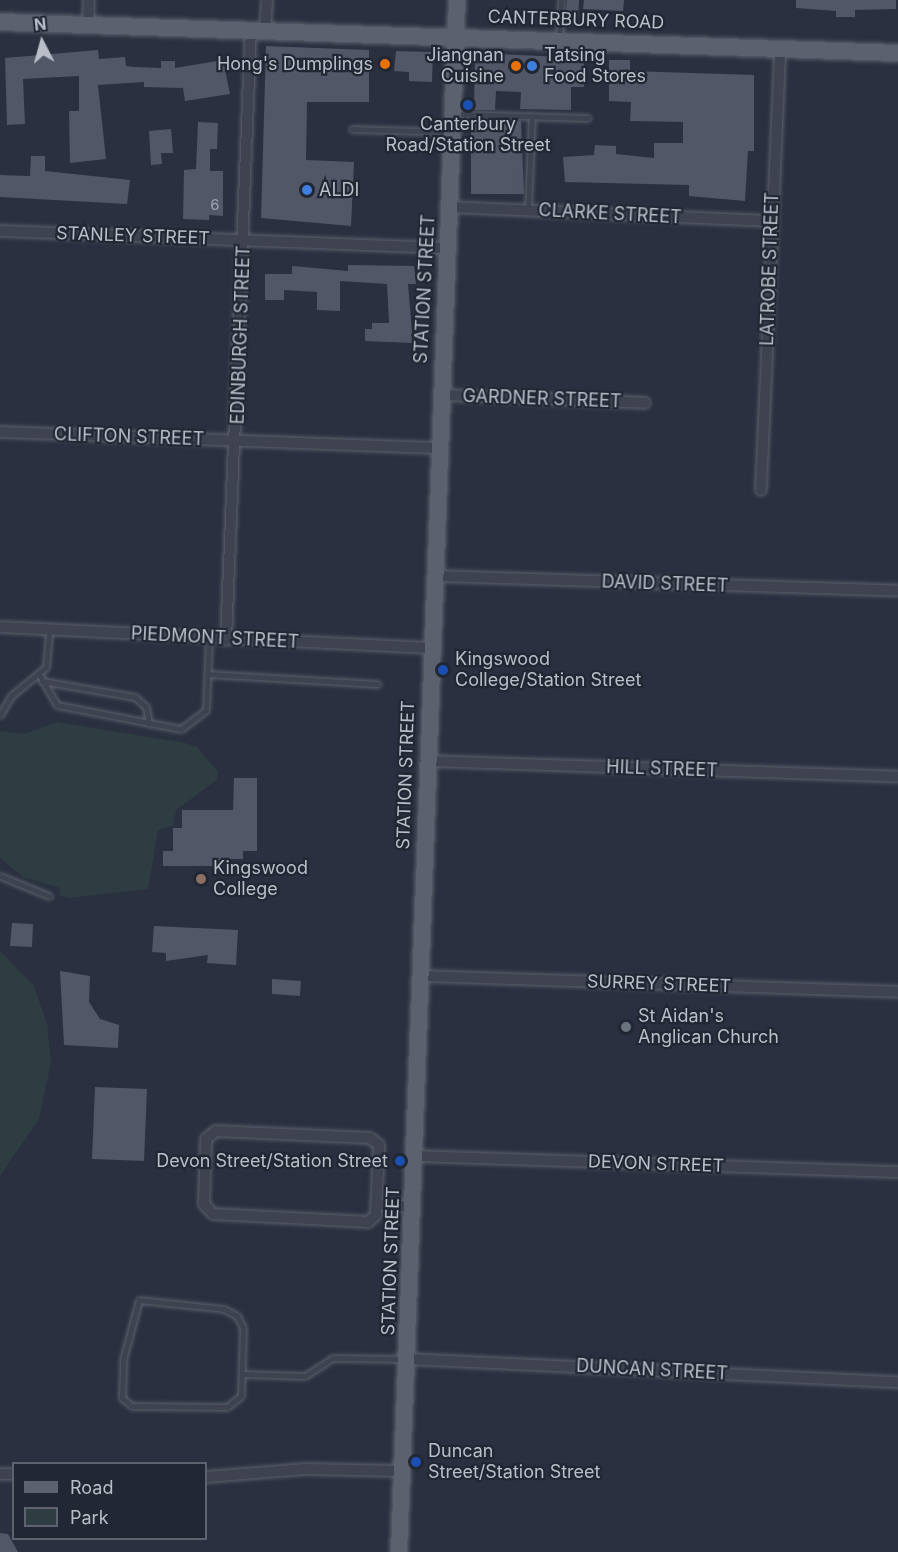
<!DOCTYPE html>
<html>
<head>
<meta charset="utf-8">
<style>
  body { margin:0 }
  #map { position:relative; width:898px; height:1552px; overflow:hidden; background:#2a303f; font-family:Inter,sans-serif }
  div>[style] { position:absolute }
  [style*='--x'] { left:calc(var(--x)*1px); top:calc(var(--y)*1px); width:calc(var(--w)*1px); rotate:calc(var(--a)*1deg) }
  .green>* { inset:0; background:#2d3d41 }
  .building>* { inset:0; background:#515767 }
  .roads { filter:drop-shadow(0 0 2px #5c606c) drop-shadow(0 0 2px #5c606c) }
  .service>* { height:5px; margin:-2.5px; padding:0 2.5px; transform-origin:2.5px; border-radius:2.5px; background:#3e434f }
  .minor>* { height:10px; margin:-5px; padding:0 5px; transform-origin:5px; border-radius:5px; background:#3e434f }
  .primary>* { height:16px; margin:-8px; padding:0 8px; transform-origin:8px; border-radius:8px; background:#5c616f }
  .dots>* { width:16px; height:16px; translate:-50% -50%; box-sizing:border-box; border:3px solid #222734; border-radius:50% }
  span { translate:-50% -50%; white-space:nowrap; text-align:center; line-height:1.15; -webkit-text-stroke:4.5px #222734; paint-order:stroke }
  .number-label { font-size:15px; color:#a0a4b0 }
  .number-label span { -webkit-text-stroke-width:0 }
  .street-label { font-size:18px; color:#babec9 }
  .poi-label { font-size:18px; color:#babec9 }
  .right { translate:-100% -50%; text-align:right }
  .left { translate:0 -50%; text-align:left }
  .legend { position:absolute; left:12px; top:1462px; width:195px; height:78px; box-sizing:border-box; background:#222734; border:2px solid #5f6370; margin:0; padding:8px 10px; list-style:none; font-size:18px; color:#babec9 }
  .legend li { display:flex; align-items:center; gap:12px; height:30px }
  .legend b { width:30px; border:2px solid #5f6370 }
  .north { position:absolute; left:12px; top:12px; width:60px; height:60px; -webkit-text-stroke:4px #222734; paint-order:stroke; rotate:354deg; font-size:16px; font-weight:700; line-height:24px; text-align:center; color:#babec9 }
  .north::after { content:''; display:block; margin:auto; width:21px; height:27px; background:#babec9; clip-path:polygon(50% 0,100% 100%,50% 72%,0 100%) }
</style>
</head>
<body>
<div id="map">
  <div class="green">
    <i style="clip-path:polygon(57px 722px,185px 743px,197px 747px,218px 772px,217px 780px,176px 810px,174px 825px,158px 830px,148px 889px,69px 898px,60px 895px,60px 888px,23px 877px,0 858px,0 731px,24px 734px)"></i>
    <i style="clip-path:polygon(0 951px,34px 986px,47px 1024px,51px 1063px,39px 1119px,0 1176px)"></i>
  </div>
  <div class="building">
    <i style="clip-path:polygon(567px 0,579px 0,578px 19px,566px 19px)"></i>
    <i style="clip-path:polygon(584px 0,624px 0,623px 11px,583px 9px)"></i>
    <i style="clip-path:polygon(796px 0,896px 0,896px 9px,855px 10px,855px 17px,836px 17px,836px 11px,796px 8px)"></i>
    <i style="clip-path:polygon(266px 46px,369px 50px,369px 102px,307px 102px,306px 160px,354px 162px,351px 226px,261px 218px)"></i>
    <i style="clip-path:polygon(98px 50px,99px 59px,125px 57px,126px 66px,134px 67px,161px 68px,161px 61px,175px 61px,175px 68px,223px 60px,230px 94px,185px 101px,183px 88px,144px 87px,144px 82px,98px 85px,106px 159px,70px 163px,69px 111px,79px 111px,79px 76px,23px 79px,25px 124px,7px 125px,5px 58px)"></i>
    <i style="clip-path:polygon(396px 51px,433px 52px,432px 82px,409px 81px,409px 72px,394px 71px)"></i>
    <i style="clip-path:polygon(475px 53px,584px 58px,584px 87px,571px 87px,571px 110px,520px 109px,521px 92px,496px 91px,495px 110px,474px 110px)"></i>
    <i style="clip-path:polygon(609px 60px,630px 60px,630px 71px,754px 75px,754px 151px,748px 151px,745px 201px,689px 196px,689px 185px,565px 182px,563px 157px,594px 155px,595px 145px,616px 146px,616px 154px,654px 158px,654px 143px,683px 143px,683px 122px,630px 121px,631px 102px,609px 101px)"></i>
    <i style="clip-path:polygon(471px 119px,521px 121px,524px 194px,471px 194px)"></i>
    <i style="clip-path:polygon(198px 122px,218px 123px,217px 149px,210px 149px,210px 171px,223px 171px,223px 216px,209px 215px,209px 220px,183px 219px,184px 170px,196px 169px)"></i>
    <i style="clip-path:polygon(171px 129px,173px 153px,161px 153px,162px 164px,151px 165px,149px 131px)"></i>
    <i style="clip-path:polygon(31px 156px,45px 156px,45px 171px,130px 180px,127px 204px,0 197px,0 175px,30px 176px)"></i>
    <i style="clip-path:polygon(348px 265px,414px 266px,416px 284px,408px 284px,413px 343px,365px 341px,365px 329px,372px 329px,372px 323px,389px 323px,387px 284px,340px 281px,340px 311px,317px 310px,317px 292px,284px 290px,284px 300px,265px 300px,265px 274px,292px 274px,292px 266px,348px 271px)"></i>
    <i style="clip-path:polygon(234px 778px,257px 778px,257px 851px,243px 851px,243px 859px,222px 859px,222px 866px,163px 866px,163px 851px,173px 851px,173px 828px,182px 828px,182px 810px,233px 810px)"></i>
    <i style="clip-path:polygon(12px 923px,33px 924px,32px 947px,10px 946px)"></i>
    <i style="clip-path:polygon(154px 926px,238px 930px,236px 965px,207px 963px,208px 955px,166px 961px,166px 953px,152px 952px)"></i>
    <i style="clip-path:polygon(60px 971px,90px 976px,89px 1002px,100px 1019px,119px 1025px,118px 1048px,64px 1045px)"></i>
    <i style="clip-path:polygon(272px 979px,301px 981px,300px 996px,272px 994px)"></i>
    <i style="clip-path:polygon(95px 1087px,147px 1089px,144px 1161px,92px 1159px)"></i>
    <i style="clip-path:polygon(0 1533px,8px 1534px,18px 1552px,0 1552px)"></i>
  </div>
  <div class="roads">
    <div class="service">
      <i style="--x:559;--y:39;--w:39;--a:-87"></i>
      <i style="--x:454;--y:114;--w:134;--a:1.7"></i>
      <i style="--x:352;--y:129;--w:98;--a:1.8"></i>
      <i style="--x:528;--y:210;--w:94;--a:-87.6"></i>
      <i style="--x:39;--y:674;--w:36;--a:60"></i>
      <i style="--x:57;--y:705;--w:126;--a:11"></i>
      <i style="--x:181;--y:729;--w:31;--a:-37"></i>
      <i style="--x:206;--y:710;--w:71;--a:-87.6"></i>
      <i style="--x:208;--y:674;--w:170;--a:3.4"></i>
      <i style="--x:42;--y:681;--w:94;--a:9.8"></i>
      <i style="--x:135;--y:697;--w:15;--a:42"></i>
      <i style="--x:146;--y:707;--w:17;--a:80"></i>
      <i style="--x:0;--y:715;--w:22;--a:-60"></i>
      <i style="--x:11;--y:696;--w:45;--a:-39.6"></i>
      <i style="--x:46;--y:667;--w:38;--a:-85"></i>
      <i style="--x:0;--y:876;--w:53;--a:22.2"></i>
      <i style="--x:139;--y:1300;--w:85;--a:6"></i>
      <i style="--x:224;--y:1309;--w:15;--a:28"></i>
      <i style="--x:237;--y:1316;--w:13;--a:63"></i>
      <i style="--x:243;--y:1328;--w:68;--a:91.7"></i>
      <i style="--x:241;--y:1396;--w:18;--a:142"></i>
      <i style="--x:227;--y:1407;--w:95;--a:-179.4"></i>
      <i style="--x:132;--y:1406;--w:13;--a:-141"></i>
      <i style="--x:122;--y:1398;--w:38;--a:-88"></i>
      <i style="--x:123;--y:1360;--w:62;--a:-75.1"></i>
      <i style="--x:243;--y:1374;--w:62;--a:1.8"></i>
      <i style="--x:305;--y:1376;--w:33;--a:-33"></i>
      <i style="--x:333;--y:1358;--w:72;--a:0.8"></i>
    </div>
    <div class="minor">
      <i style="--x:88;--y:25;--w:25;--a:-88"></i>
      <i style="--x:265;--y:30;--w:30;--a:-86"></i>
      <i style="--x:448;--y:207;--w:323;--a:2.5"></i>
      <i style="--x:0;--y:231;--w:446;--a:2.2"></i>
      <i style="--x:440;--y:395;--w:205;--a:2.2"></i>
      <i style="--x:0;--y:432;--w:437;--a:2.1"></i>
      <i style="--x:761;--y:490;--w:442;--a:-87.5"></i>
      <i style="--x:433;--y:576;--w:465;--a:1.8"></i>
      <i style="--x:0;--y:627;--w:431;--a:2.8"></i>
      <i style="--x:226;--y:640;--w:612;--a:-87.66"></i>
      <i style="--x:425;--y:761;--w:473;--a:1.9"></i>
      <i style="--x:419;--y:976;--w:479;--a:1.9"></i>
      <i style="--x:216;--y:1131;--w:154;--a:2.6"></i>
      <i style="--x:370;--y:1138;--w:11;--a:38"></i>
      <i style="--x:379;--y:1145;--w:70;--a:92.5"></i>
      <i style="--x:376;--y:1215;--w:11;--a:139"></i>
      <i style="--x:368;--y:1222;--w:155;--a:-177"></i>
      <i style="--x:213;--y:1214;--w:13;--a:-132"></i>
      <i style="--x:204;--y:1204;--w:65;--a:-88.2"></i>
      <i style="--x:206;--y:1139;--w:13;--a:-39"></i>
      <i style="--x:413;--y:1156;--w:485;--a:1.9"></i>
      <i style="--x:376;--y:1204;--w:36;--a:5"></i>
      <i style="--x:407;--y:1359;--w:492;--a:2.7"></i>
      <i style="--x:0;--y:1474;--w:14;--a:0"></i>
      <i style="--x:206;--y:1477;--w:100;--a:-4.6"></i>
      <i style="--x:306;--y:1469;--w:95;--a:1.2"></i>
    </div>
    <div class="primary">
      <i style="--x:0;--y:22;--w:899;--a:1.98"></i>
      <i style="--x:399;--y:1552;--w:1553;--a:-87.86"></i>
    </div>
  </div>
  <div class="dots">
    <i style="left:385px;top:64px;background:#e8710a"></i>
    <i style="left:516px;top:66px;background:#e8710a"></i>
    <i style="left:532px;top:66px;background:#3f7fe0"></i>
    <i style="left:468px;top:105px;background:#1a4fb4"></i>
    <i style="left:307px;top:190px;background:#3f7fe0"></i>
    <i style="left:443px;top:670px;background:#1a4fb4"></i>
    <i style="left:201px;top:879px;background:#8d6e63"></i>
    <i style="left:626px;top:1027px;background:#6b7280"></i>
    <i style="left:400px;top:1161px;background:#1a4fb4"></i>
    <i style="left:416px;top:1462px;background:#1a4fb4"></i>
  </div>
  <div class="number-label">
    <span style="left:215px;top:205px">6</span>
  </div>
  <div class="street-label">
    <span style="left:576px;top:20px;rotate:2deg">CANTERBURY ROAD</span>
    <span style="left:610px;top:214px;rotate:3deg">CLARKE STREET</span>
    <span style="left:133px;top:236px;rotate:2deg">STANLEY STREET</span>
    <span style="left:770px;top:269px;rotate:-88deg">LATROBE STREET</span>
    <span style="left:425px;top:289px;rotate:-87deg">STATION STREET</span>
    <span style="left:241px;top:335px;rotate:-88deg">EDINBURGH STREET</span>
    <span style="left:542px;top:399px;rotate:2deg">GARDNER STREET</span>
    <span style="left:129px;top:437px;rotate:2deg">CLIFTON STREET</span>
    <span style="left:665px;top:584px;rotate:2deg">DAVID STREET</span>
    <span style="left:215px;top:638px;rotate:3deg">PIEDMONT STREET</span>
    <span style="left:662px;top:769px;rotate:2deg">HILL STREET</span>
    <span style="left:406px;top:775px;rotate:-88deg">STATION STREET</span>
    <span style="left:659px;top:984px;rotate:2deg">SURREY STREET</span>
    <span style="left:656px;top:1164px;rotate:2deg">DEVON STREET</span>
    <span style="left:391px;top:1261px;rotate:-88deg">STATION STREET</span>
    <span style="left:652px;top:1370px;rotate:3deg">DUNCAN STREET</span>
  </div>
  <div class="poi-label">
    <span class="right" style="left:504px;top:66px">Jiangnan<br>Cuisine</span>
    <span class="left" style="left:544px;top:66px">Tatsing<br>Food Stores</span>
    <span class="right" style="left:373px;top:64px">Hong's Dumplings</span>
    <span style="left:468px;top:135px">Canterbury<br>Road/Station Street</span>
    <span class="left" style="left:319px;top:190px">ALDI</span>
    <span class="left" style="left:455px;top:670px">Kingswood<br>College/Station Street</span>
    <span class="left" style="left:213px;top:879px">Kingswood<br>College</span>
    <span class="left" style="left:638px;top:1027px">St Aidan's<br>Anglican Church</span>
    <span class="right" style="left:388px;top:1161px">Devon Street/Station Street</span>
    <span class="left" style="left:428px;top:1462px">Duncan<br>Street/Station Street</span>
  </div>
  <ul class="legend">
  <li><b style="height:8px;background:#5c616f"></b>Road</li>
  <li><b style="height:16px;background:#2d3d41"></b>Park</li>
  </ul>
  <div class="north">N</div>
</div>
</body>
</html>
